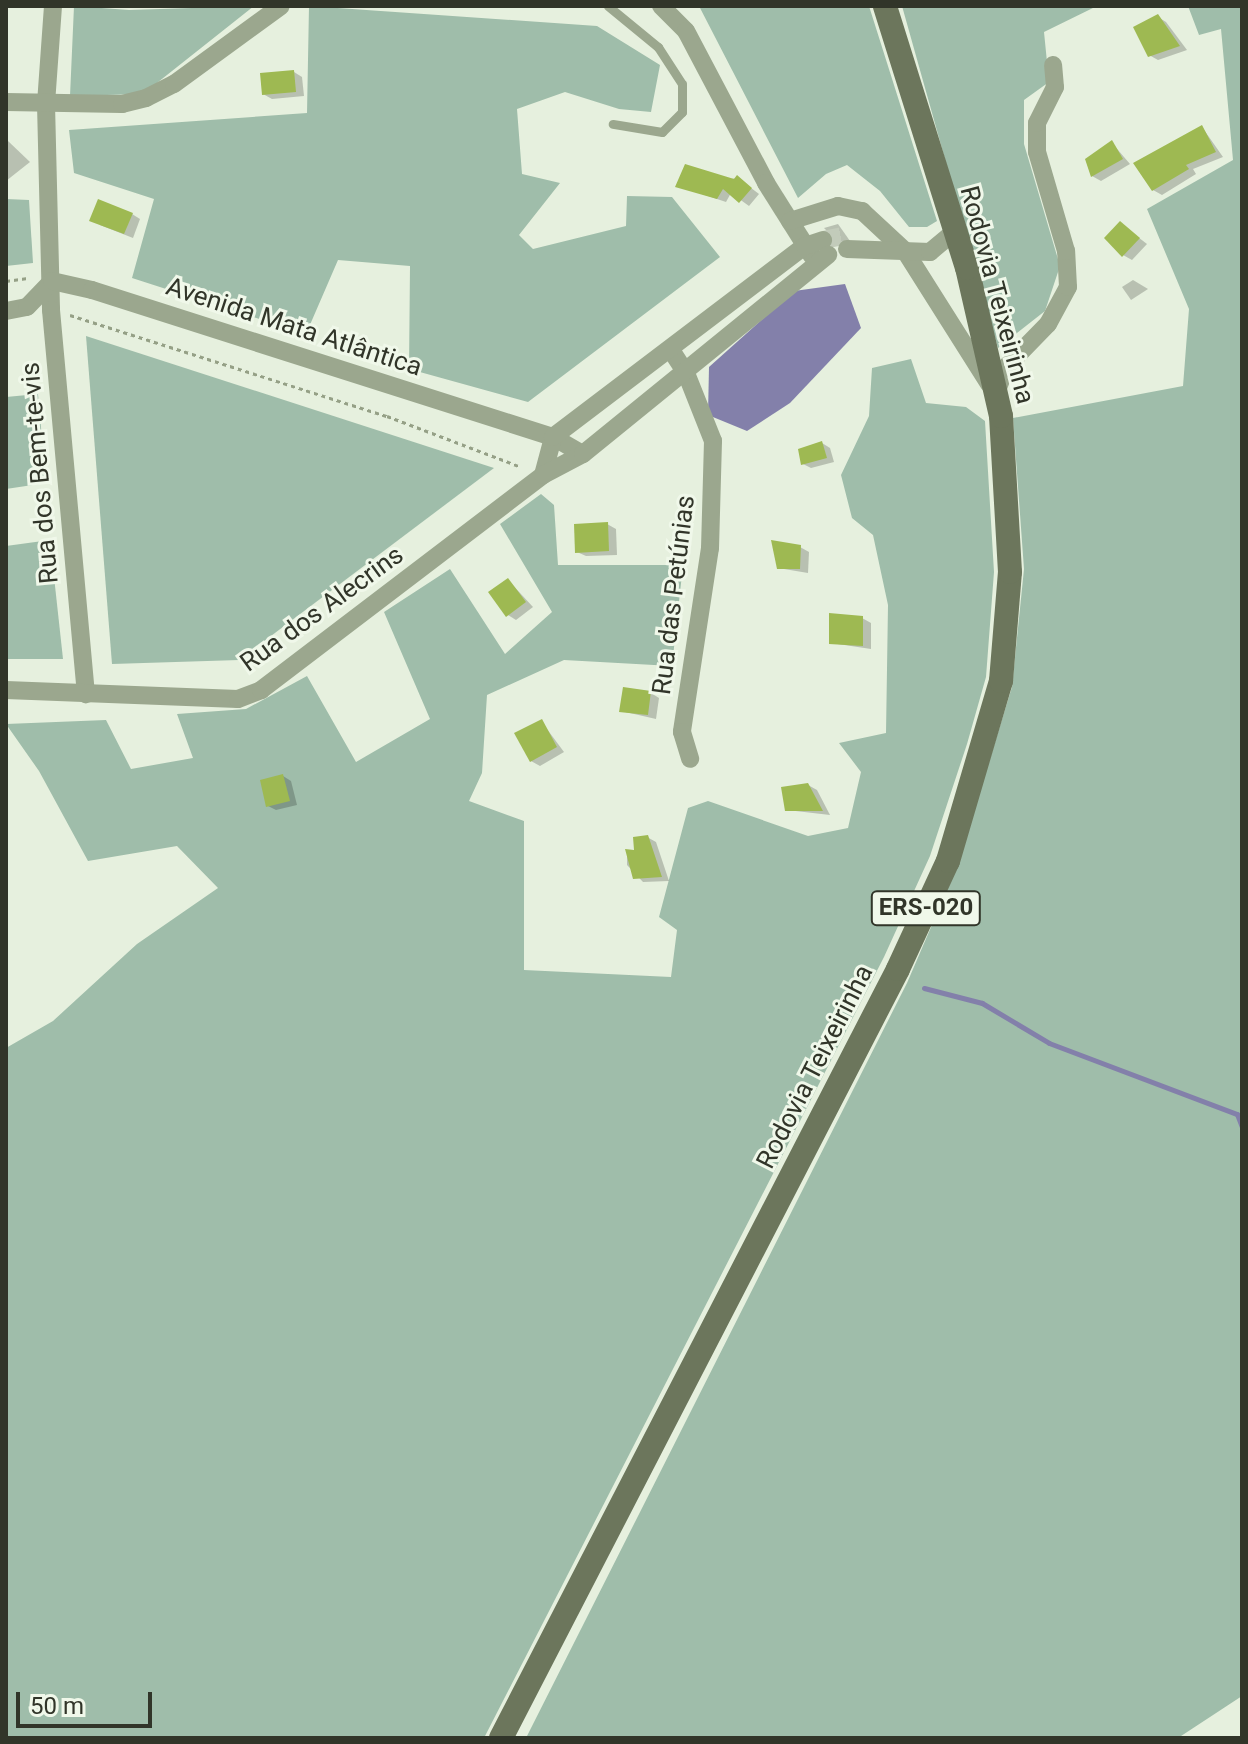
<!DOCTYPE html>
<html>
<head>
<meta charset="utf-8">
<style>
  body { margin:0 }
  #map { position:relative; width:1248px; height:1744px; overflow:hidden; background:#e6f0de; font-family:Roboto,sans-serif }
  div>[style] { position:absolute }
  [style*='--x'] { left:calc(var(--x)*1px); top:calc(var(--y)*1px); width:calc(var(--w)*1px); rotate:calc(var(--a)*1deg) }
  .green>* { inset:0; background:#9fbdaa }
  .water>* { inset:0; background:#8380aa }
  .shadow>* { inset:0; background:#0003 }
  .stream>* { height:5px; margin:-2.5px; padding:0 2.5px; transform-origin:2.5px; border-radius:2.5px; background:#8380aa }
  .building>* { inset:0; background:#9eb952 }
  .street-tunnel>* { height:18px; margin-top:-9px; transform-origin:0; background:repeating-linear-gradient(90deg,#c2cbba 0 18px,transparent 0 27px) }
  .path>* { height:3px; margin-top:-1.5px; transform-origin:0; background:repeating-linear-gradient(90deg,#95a086 0 4px,transparent 0 8px) }
  .lane>* { height:9px; margin:-4.5px; padding:0 4.5px; transform-origin:4.5px; border-radius:4.5px; background:#9ba78e }
  .street>* { height:18px; margin:-9px; padding:0 9px; transform-origin:9px; border-radius:9px; background:#9ba78e }
  .primary>* { height:24px; margin:-12px; padding:0 12px; transform-origin:12px; border-radius:12px; background:#6c765c }
  span { translate:-50% -50%; white-space:nowrap; text-align:center; line-height:1.15; -webkit-text-stroke:6px #f0f8ea; paint-order:stroke }
  .shield-label span { padding:2px 6px; background:#f0f8ea; border:2px solid; border-radius:6px; -webkit-text-stroke-width:0 }
  .shield-label { font-size:24px; color:#313529; font-weight:700 }
  .street-label { font-size:26px; color:#313529 }
  .frame { position:absolute; inset:0; border:8px solid #313529; pointer-events:none }
  .scale { position:absolute; left:16px; top:1692px; width:136px; height:36px; box-sizing:border-box; border:4px solid #313529; border-top:0; padding-left:10px; font-size:24px; line-height:28px; white-space:nowrap; color:#313529; -webkit-text-stroke:6px #f0f8ea; paint-order:stroke }
</style>
</head>
<body>
<div id="map">
  <div class="green">
    <i style="clip-path:polygon(74px 6px,129px 10px,254px 6px,143px 94px,70px 96px)"></i>
    <i style="clip-path:polygon(309px 6px,597px 26px,660px 65px,651px 112px,619px 109px,565px 92px,517px 109px,522px 174px,560px 183px,519px 235px,533px 249px,626px 226px,627px 196px,672px 197px,720px 257px,528px 402px,409px 369px,410px 266px,338px 260px,306px 334px,132px 278px,154px 199px,74px 173px,69px 130px,307px 113px)"></i>
    <i style="clip-path:polygon(699px 6px,869px 6px,937px 221px,927px 227px,909px 227px,880px 191px,847px 165px,826px 174px,798px 198px)"></i>
    <i style="clip-path:polygon(902px 6px,1097px 6px,1044px 32px,1049px 82px,1024px 100px,1024px 144px,1060px 266px,1045px 311px,998px 348px)"></i>
    <i style="clip-path:polygon(1188px 6px,1242px 6px,1242px 1696px,1178px 1738px,526px 1738px,907px 983px,956px 869px,1012px 687px,1024px 569px,1013px 418px,1183px 386px,1189px 309px,1147px 209px,1233px 160px,1221px 29px,1199px 35px)"></i>
    <i style="clip-path:polygon(6px 199px,29px 200px,33px 263px,6px 266px)"></i>
    <i style="clip-path:polygon(86px 336px,494px 468px,239px 660px,112px 664px)"></i>
    <i style="clip-path:polygon(911px 359px,926px 403px,966px 407px,985px 421px,994px 572px,986px 677px,967px 744px,930px 856px,884px 957px,484px 1738px,6px 1738px,6px 1048px,53px 1021px,137px 944px,218px 888px,177px 846px,88px 861px,39px 771px,6px 724px,106px 720px,131px 769px,193px 758px,177px 714px,246px 709px,307px 676px,356px 762px,430px 719px,384px 612px,450px 569px,505px 654px,552px 612px,500px 524px,541px 494px,554px 505px,558px 565px,683px 565px,672px 666px,564px 660px,487px 695px,482px 773px,469px 801px,524px 821px,524px 970px,671px 977px,677px 930px,659px 917px,688px 808px,708px 801px,808px 836px,848px 828px,861px 772px,839px 743px,886px 733px,888px 605px,873px 535px,852px 518px,841px 475px,869px 416px,872px 368px)"></i>
    <i style="clip-path:polygon(38px 394px,46px 483px,6px 489px,6px 397px)"></i>
    <i style="clip-path:polygon(50px 540px,63px 659px,6px 659px,6px 546px)"></i>
  </div>
  <div class="water">
    <i style="clip-path:polygon(845px 284px,861px 328px,790px 403px,747px 431px,708px 415px,709px 367px,794px 291px)"></i>
  </div>
  <div class="shadow">
    <i style="clip-path:polygon(1158px 17px,1166px 22px,1187px 50px,1158px 60px,1149px 55px)"></i>
    <i style="clip-path:polygon(294px 72px,302px 77px,304px 96px,272px 99px,263px 94px)"></i>
    <i style="clip-path:polygon(1202px 127px,1223px 157px,1193px 169px,1196px 174px,1162px 195px,1153px 190px)"></i>
    <i style="clip-path:polygon(8px 141px,30px 162px,6px 181px,6px 143px)"></i>
    <i style="clip-path:polygon(1112px 143px,1130px 164px,1101px 181px,1092px 176px)"></i>
    <i style="clip-path:polygon(738px 178px,759px 194px,749px 206px,731px 193px,726px 202px,678px 186px)"></i>
    <i style="clip-path:polygon(132px 214px,140px 219px,133px 238px,100px 225px)"></i>
    <i style="clip-path:polygon(838px 224px,850px 241px,845px 249px,824px 228px)"></i>
    <i style="clip-path:polygon(1121px 224px,1147px 244px,1132px 260px,1123px 255px)"></i>
    <i style="clip-path:polygon(1133px 280px,1148px 289px,1131px 300px,1122px 287px)"></i>
    <i style="clip-path:polygon(822px 443px,830px 448px,834px 462px,811px 468px,803px 464px)"></i>
    <i style="clip-path:polygon(607px 524px,616px 529px,617px 555px,586px 556px,577px 552px)"></i>
    <i style="clip-path:polygon(800px 547px,809px 552px,808px 573px,778px 568px)"></i>
    <i style="clip-path:polygon(508px 580px,533px 607px,516px 620px,508px 615px)"></i>
    <i style="clip-path:polygon(862px 618px,871px 623px,871px 649px,831px 643px)"></i>
    <i style="clip-path:polygon(651px 693px,659px 698px,656px 719px,621px 711px)"></i>
    <i style="clip-path:polygon(541px 721px,564px 752px,540px 766px,531px 761px)"></i>
    <i style="clip-path:polygon(283px 776px,291px 781px,297px 805px,276px 810px,268px 806px)"></i>
    <i style="clip-path:polygon(808px 785px,817px 790px,830px 815px,787px 810px)"></i>
    <i style="clip-path:polygon(647px 837px,656px 842px,669px 881px,643px 882px,627px 865px,627px 851px,636px 853px)"></i>
  </div>
  <div class="stream">
    <i style="--x:924;--y:988;--w:60;--a:14.5"></i>
    <i style="--x:982;--y:1003;--w:78;--a:30.8"></i>
    <i style="--x:1049;--y:1043;--w:201;--a:20.7"></i>
    <i style="--x:1237;--y:1114;--w:14;--a:69"></i>
  </div>
  <div class="building">
    <i style="clip-path:polygon(1158px 14px,1180px 46px,1148px 57px,1133px 27px)"></i>
    <i style="clip-path:polygon(294px 70px,296px 92px,262px 95px,260px 73px)"></i>
    <i style="clip-path:polygon(1202px 125px,1216px 152px,1186px 165px,1189px 169px,1152px 191px,1133px 163px)"></i>
    <i style="clip-path:polygon(1112px 140px,1123px 159px,1091px 177px,1085px 159px)"></i>
    <i style="clip-path:polygon(685px 164px,734px 179px,737px 175px,752px 188px,739px 203px,723px 189px,717px 199px,675px 187px)"></i>
    <i style="clip-path:polygon(98px 199px,133px 213px,124px 234px,89px 221px)"></i>
    <i style="clip-path:polygon(1120px 221px,1140px 238px,1122px 257px,1104px 238px)"></i>
    <i style="clip-path:polygon(822px 441px,827px 458px,801px 465px,798px 449px)"></i>
    <i style="clip-path:polygon(608px 522px,609px 551px,575px 553px,574px 524px)"></i>
    <i style="clip-path:polygon(771px 540px,801px 545px,800px 569px,777px 569px)"></i>
    <i style="clip-path:polygon(508px 578px,526px 602px,506px 617px,488px 592px)"></i>
    <i style="clip-path:polygon(829px 613px,863px 616px,863px 646px,829px 644px)"></i>
    <i style="clip-path:polygon(623px 687px,651px 691px,648px 715px,619px 712px)"></i>
    <i style="clip-path:polygon(542px 719px,557px 747px,530px 762px,514px 733px)"></i>
    <i style="clip-path:polygon(283px 774px,290px 801px,266px 807px,260px 780px)"></i>
    <i style="clip-path:polygon(808px 783px,823px 811px,785px 811px,781px 787px)"></i>
    <i style="clip-path:polygon(648px 835px,662px 877px,633px 879px,625px 849px,634px 850px,633px 837px)"></i>
  </div>
  <div class="street-tunnel">
    <i style="--x:823;--y:240;--w:20;--a:-11"></i>
  </div>
  <div class="path">
    <i style="--x:6;--y:281;--w:22;--a:-8"></i>
    <i style="--x:70;--y:315;--w:333;--a:17.7"></i>
    <i style="--x:387;--y:416;--w:143;--a:20.8"></i>
  </div>
  <div class="lane">
    <i style="--x:608;--y:6;--w:65;--a:39.4"></i>
    <i style="--x:658;--y:47;--w:44;--a:57"></i>
    <i style="--x:682;--y:84;--w:28;--a:90"></i>
    <i style="--x:682;--y:112;--w:28;--a:135"></i>
    <i style="--x:662;--y:132;--w:50;--a:-170.7"></i>
  </div>
  <div class="street">
    <i style="--x:53;--y:6;--w:98;--a:94.1"></i>
    <i style="--x:46;--y:104;--w:206;--a:88.6"></i>
    <i style="--x:51;--y:310;--w:386;--a:84.8"></i>
    <i style="--x:661;--y:6;--w:35;--a:45"></i>
    <i style="--x:686;--y:31;--w:172;--a:62.2"></i>
    <i style="--x:766;--y:183;--w:86;--a:57.8"></i>
    <i style="--x:6;--y:102;--w:116;--a:1"></i>
    <i style="--x:122;--y:104;--w:25;--a:-14"></i>
    <i style="--x:146;--y:98;--w:31;--a:-27"></i>
    <i style="--x:174;--y:84;--w:132;--a:-36.1"></i>
    <i style="--x:790;--y:221;--w:50;--a:-17.4"></i>
    <i style="--x:838;--y:206;--w:25;--a:12"></i>
    <i style="--x:862;--y:211;--w:59;--a:42.9"></i>
    <i style="--x:905;--y:251;--w:157;--a:57.7"></i>
    <i style="--x:847;--y:249;--w:83;--a:2.1"></i>
    <i style="--x:930;--y:252;--w:31;--a:-40"></i>
    <i style="--x:6;--y:311;--w:21;--a:-11"></i>
    <i style="--x:27;--y:307;--w:36;--a:-46"></i>
    <i style="--x:52;--y:281;--w:41;--a:12.7"></i>
    <i style="--x:92;--y:290;--w:484;--a:17.7"></i>
    <i style="--x:553;--y:437;--w:34;--a:30"></i>
    <i style="--x:671;--y:350;--w:27;--a:57"></i>
    <i style="--x:686;--y:373;--w:73;--a:68.3"></i>
    <i style="--x:713;--y:441;--w:107;--a:91.6"></i>
    <i style="--x:710;--y:548;--w:186;--a:98.7"></i>
    <i style="--x:682;--y:732;--w:28;--a:73"></i>
    <i style="--x:996;--y:393;--w:28;--a:-69"></i>
    <i style="--x:1006;--y:367;--w:60;--a:-45.7"></i>
    <i style="--x:1048;--y:324;--w:42;--a:-61.6"></i>
    <i style="--x:1068;--y:287;--w:36;--a:-93"></i>
    <i style="--x:1066;--y:251;--w:103;--a:-106.3"></i>
    <i style="--x:1037;--y:152;--w:29;--a:-90"></i>
    <i style="--x:1037;--y:123;--w:40;--a:-63.4"></i>
    <i style="--x:1055;--y:87;--w:22;--a:-95"></i>
    <i style="--x:543;--y:475;--w:39;--a:-75"></i>
    <i style="--x:553;--y:437;--w:316;--a:-37.2"></i>
    <i style="--x:805;--y:246;--w:19;--a:-18"></i>
    <i style="--x:6;--y:690;--w:232;--a:2.2"></i>
    <i style="--x:238;--y:699;--w:25;--a:-21"></i>
    <i style="--x:261;--y:690;--w:355;--a:-37.3"></i>
    <i style="--x:543;--y:475;--w:45;--a:-27.7"></i>
    <i style="--x:583;--y:454;--w:316;--a:-39.1"></i>
  </div>
  <div class="primary">
    <i style="--x:501;--y:1738;--w:865;--a:-62.69"></i>
    <i style="--x:898;--y:969;--w:119;--a:-65.2"></i>
    <i style="--x:948;--y:861;--w:188;--a:-73.6"></i>
    <i style="--x:1001;--y:681;--w:109;--a:-85.3"></i>
    <i style="--x:1010;--y:572;--w:156;--a:-93.3"></i>
    <i style="--x:1001;--y:416;--w:152;--a:-102.9"></i>
    <i style="--x:967;--y:268;--w:275;--a:-107.4"></i>
  </div>
  <div class="shield-label">
    <span style="left:926px;top:908px">ERS-020</span>
  </div>
  <div class="street-label">
    <span style="left:997px;top:295px;rotate:75deg">Rodovia Teixeirinha</span>
    <span style="left:294px;top:327px;rotate:18deg">Avenida Mata Atlântica</span>
    <span style="left:40px;top:473px;rotate:-95deg">Rua dos Bem-te-vis</span>
    <span style="left:674px;top:595px;rotate:-83deg">Rua das Petúnias</span>
    <span style="left:322px;top:609px;rotate:-36deg">Rua dos Alecrins</span>
    <span style="left:815px;top:1067px;rotate:-63deg">Rodovia Teixeirinha</span>
  </div>
  <div class="frame"></div>
  <div class="scale">50 m</div>
</div>
</body>
</html>
